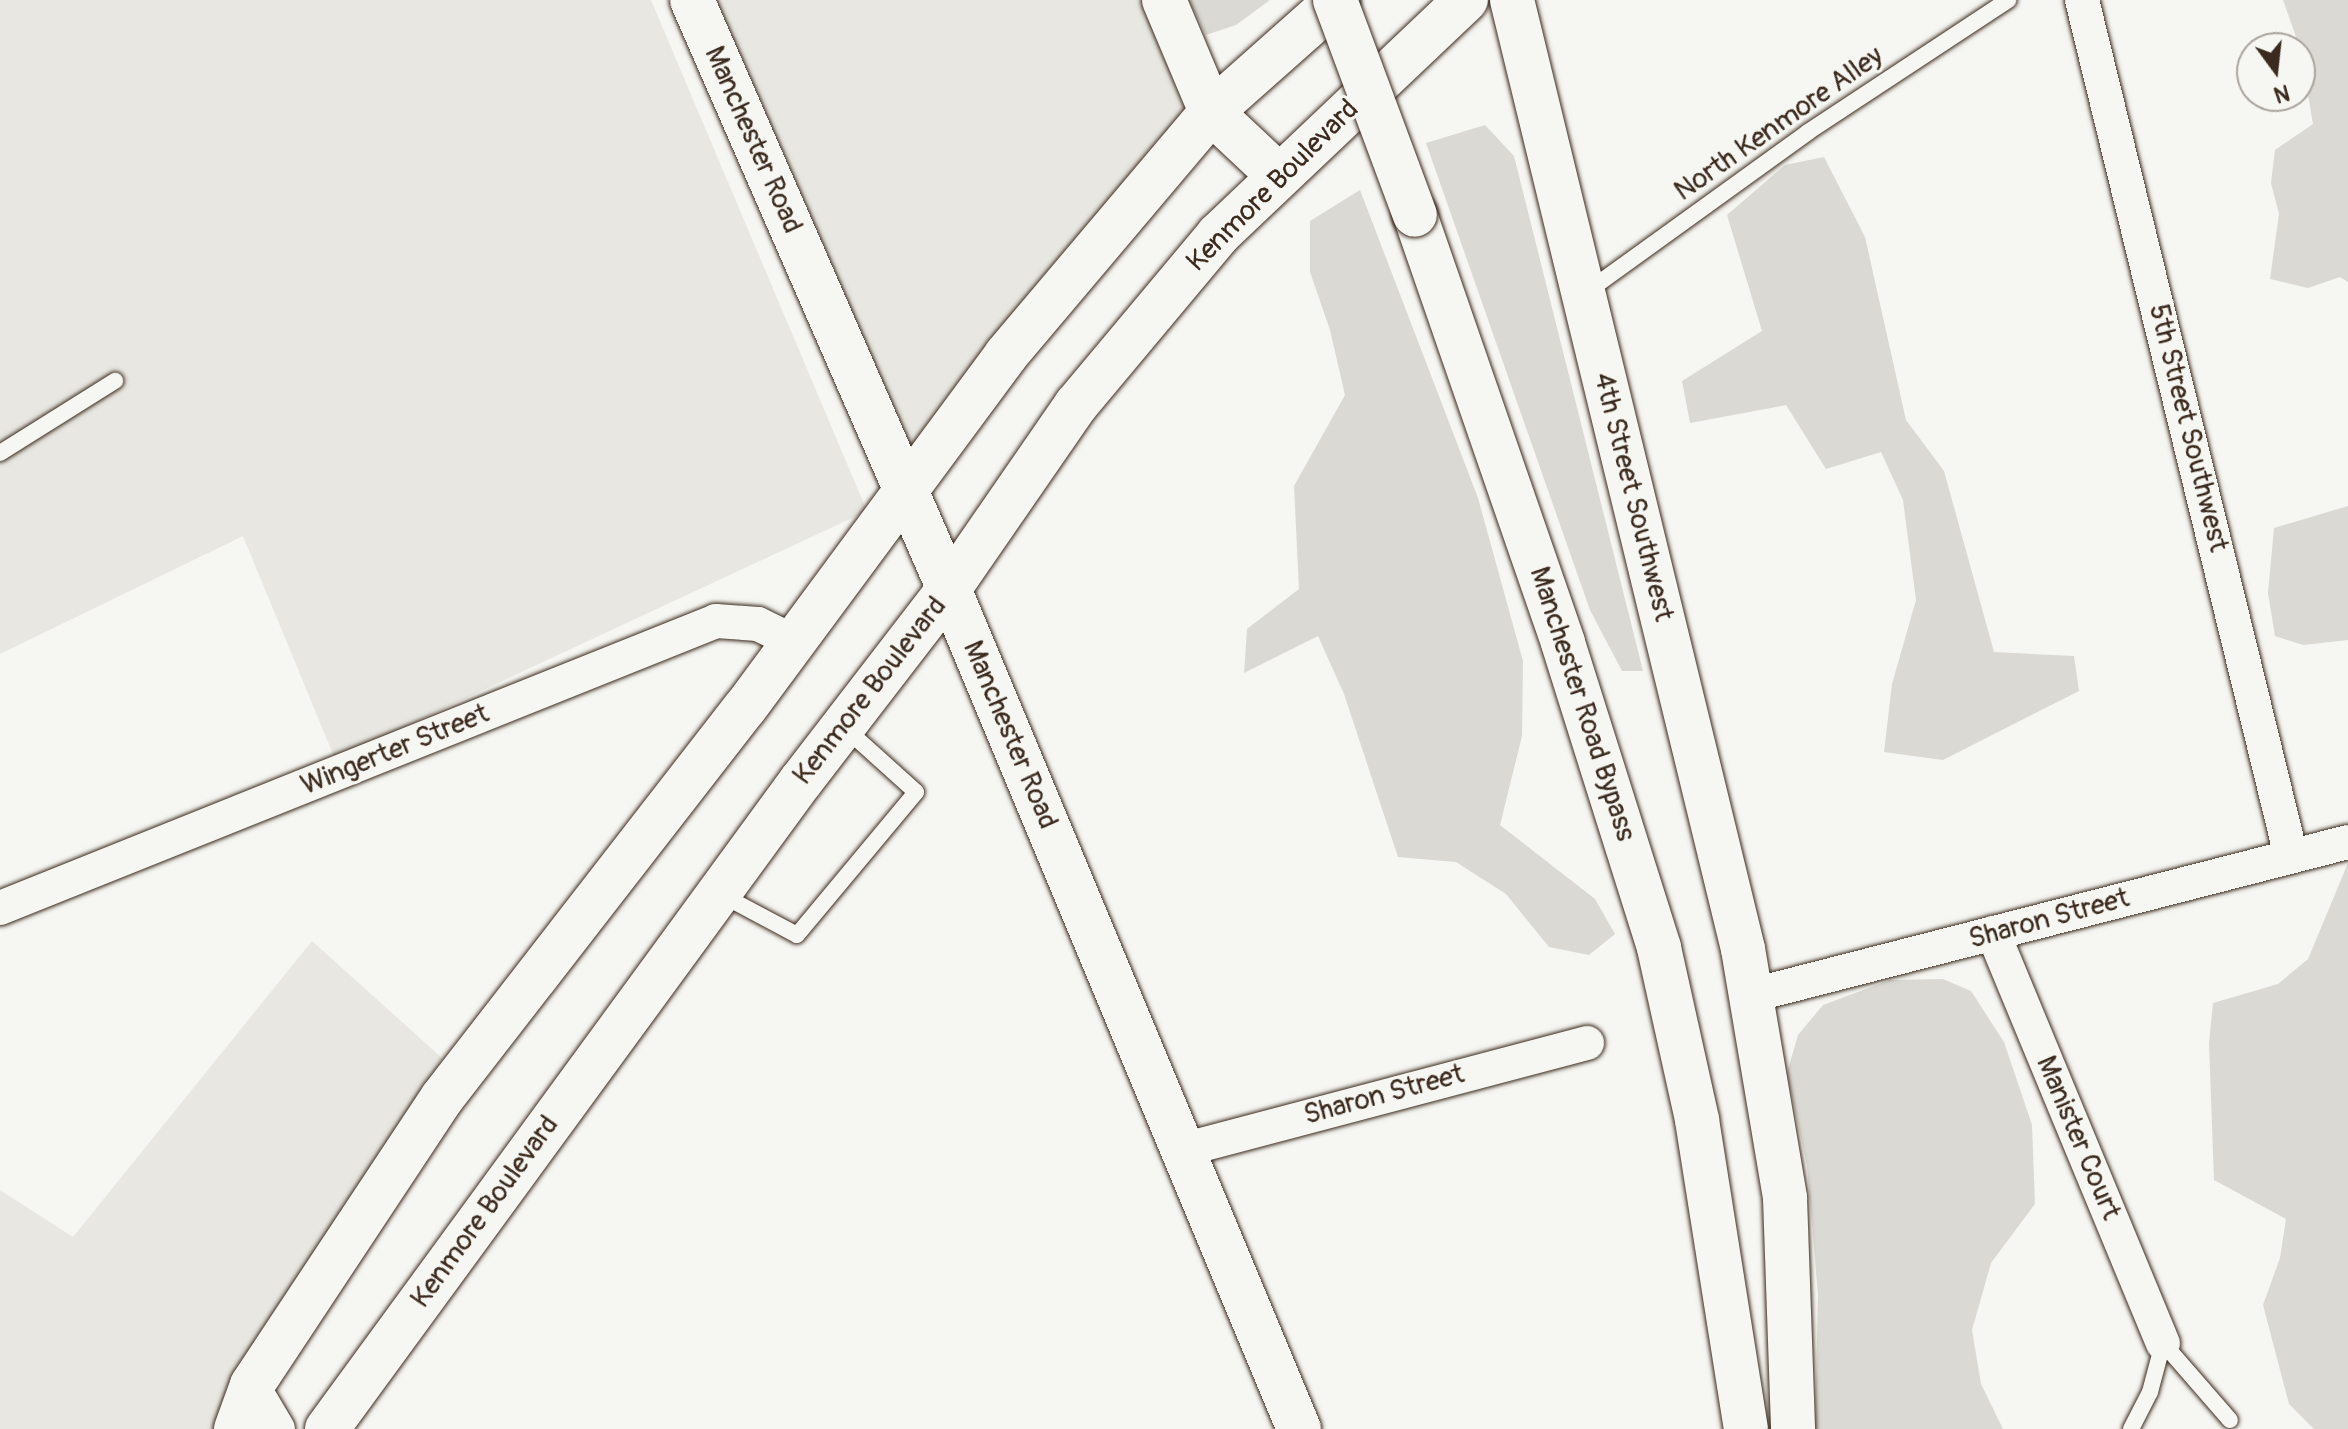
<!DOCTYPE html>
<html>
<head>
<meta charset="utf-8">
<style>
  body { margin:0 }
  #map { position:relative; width:2348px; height:1429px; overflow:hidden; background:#f6f6f2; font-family:Pangolin,sans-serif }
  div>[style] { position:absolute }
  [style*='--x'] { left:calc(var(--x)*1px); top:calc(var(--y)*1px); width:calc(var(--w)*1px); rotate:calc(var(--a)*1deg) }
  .built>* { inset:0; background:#e8e7e2 }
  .green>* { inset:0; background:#dad9d3 }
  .roads { filter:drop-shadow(0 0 2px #3b2a1e) drop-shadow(0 0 2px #3b2a1e) }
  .service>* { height:16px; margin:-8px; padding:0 8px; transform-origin:8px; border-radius:8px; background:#f6f6f2 }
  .minor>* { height:34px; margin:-17px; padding:0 17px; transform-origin:17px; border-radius:17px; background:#f6f6f2 }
  .secondary>* { height:44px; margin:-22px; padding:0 22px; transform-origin:22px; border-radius:22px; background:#f6f6f2 }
  .bridges { filter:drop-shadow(0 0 2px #3b2a1e) drop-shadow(0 0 2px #3b2a1e) }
  .secondary-bridge>* { height:44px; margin:-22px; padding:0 22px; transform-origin:22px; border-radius:22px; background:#f6f6f2 }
  span { translate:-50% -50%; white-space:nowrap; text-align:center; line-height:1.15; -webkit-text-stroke:6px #f6f6f2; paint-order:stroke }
  .street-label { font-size:28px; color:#3b2a1e }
  .north { position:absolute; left:2236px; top:32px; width:80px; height:80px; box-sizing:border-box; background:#f6f6f2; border:2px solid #aba49d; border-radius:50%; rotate:165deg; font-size:22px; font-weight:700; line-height:32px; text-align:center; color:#3b2a1e }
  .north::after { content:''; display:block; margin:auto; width:28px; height:36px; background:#3b2a1e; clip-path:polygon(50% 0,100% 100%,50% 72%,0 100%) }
</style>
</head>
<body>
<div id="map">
  <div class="built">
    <i style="clip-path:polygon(0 0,651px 0,867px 511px,335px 759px,243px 536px,0 654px)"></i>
    <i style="clip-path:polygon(692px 0,1164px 0,1211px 112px,906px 488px)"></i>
    <i style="clip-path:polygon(312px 941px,442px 1058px,243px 1429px,0 1429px,0 1190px,73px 1237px)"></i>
  </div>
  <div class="green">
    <i style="clip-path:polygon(1189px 0,1270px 0,1236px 25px,1206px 35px)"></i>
    <i style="clip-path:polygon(2283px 0,2348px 0,2348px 282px,2340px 277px,2308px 288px,2270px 279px,2279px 214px,2271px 183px,2275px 150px,2313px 124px,2300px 48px)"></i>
    <i style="clip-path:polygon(1485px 125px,1514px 156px,1643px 671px,1622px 671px,1590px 610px,1426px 143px)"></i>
    <i style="clip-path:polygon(1824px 157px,1865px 237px,1906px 420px,1944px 471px,1994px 652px,2074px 656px,2079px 691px,1943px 760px,1884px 752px,1892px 684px,1916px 600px,1903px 500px,1881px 452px,1826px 469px,1786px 405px,1690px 423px,1682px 381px,1762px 331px,1727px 215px,1785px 165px)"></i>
    <i style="clip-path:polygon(1360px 190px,1478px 498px,1523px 661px,1522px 736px,1500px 825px,1595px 899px,1615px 934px,1589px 955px,1549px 947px,1506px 894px,1456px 862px,1398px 857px,1344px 694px,1318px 636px,1244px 673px,1247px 629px,1299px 589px,1294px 486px,1345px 395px,1330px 330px,1310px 272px,1310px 221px)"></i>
    <i style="clip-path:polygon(2348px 506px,2348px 640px,2303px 645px,2275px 636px,2268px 593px,2274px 528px)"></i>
    <i style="clip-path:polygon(2348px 863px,2348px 1429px,2314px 1429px,2289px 1404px,2263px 1305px,2280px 1258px,2286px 1219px,2214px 1180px,2209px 1043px,2213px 1003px,2278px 984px,2308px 959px)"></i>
    <i style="clip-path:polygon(1943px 979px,1971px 991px,2004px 1042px,2032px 1125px,2035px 1204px,1991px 1263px,1972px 1330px,1981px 1384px,2003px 1429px,1815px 1429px,1818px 1294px,1807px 1166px,1787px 1073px,1798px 1035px,1823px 1005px,1890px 980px)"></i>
  </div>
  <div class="roads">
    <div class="service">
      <i style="--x:1585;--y:293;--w:275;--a:-35.8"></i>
      <i style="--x:1808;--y:132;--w:240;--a:-33.4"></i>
      <i style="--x:0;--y:453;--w:136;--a:-32.1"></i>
      <i style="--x:720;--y:894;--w:87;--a:28"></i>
      <i style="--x:797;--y:935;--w:186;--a:-50.2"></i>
      <i style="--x:916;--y:792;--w:96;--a:-138"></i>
      <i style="--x:2163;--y:1343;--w:102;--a:49"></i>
      <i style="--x:2131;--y:1429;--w:42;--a:-62.8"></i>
      <i style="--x:2150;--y:1392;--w:51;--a:-75.1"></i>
    </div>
    <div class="minor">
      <i style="--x:2082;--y:0;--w:881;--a:76.28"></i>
      <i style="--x:0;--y:908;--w:771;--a:-21.84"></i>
      <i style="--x:716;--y:621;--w:42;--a:4.1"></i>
      <i style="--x:758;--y:624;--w:37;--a:26"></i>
      <i style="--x:1993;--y:933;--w:444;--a:67.5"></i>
      <i style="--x:1749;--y:996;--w:618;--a:-14.42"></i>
      <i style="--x:1182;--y:1150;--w:419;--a:-14.8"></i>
      <i style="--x:252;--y:1385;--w:51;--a:59.4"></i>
    </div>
    <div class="secondary">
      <i style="--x:692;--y:0;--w:643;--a:66.43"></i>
      <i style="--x:949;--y:589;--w:910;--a:67.38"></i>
      <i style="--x:1164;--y:0;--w:121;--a:67.2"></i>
      <i style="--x:1211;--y:112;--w:91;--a:43.2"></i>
      <i style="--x:1512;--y:0;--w:977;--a:76.32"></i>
      <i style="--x:1743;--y:949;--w:253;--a:80.4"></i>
      <i style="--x:1785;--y:1198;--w:231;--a:88"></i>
      <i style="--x:1415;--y:215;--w:453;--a:70.9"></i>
      <i style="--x:1563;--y:643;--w:320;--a:72.5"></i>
      <i style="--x:1659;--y:948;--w:176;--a:77.5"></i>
      <i style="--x:1697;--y:1120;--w:313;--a:81"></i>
      <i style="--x:236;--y:1429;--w:47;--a:-70"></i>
      <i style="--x:252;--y:1385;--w:344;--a:-56.5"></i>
      <i style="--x:442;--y:1098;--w:494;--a:-52.2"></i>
      <i style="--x:745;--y:708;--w:439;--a:-53.5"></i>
      <i style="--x:1006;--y:355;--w:318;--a:-49.8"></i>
      <i style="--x:1211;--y:112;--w:169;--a:-41.6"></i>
      <i style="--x:327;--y:1429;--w:803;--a:-53.82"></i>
      <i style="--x:801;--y:781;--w:242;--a:-52.4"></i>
      <i style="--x:949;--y:589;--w:224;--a:-55.4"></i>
      <i style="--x:1076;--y:405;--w:222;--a:-50.1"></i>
      <i style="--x:1218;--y:235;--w:342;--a:-43.5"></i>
    </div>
  </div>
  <div class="bridges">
    <div class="secondary-bridge">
      <i style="--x:1335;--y:0;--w:229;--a:69.6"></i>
    </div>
  </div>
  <div class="street-label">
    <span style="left:1779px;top:124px;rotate:-35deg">North Kenmore Alley</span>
    <span style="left:753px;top:140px;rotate:66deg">Manchester Road</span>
    <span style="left:1273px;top:186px;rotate:-45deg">Kenmore Boulevard</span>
    <span style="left:2188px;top:428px;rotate:76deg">5th Street Southwest</span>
    <span style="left:1633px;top:497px;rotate:76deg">4th Street Southwest</span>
    <span style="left:870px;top:691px;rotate:-52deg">Kenmore Boulevard</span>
    <span style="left:1582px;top:704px;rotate:72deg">Manchester Road Bypass</span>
    <span style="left:1010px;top:735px;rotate:67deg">Manchester Road</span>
    <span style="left:395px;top:750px;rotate:-22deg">Wingerter Street</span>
    <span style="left:2049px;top:919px;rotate:-15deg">Sharon Street</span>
    <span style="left:1384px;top:1095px;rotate:-15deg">Sharon Street</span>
    <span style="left:2078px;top:1138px;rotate:67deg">Manister Court</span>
    <span style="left:485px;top:1212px;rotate:-54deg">Kenmore Boulevard</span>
  </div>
  <div class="north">N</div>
</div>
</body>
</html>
